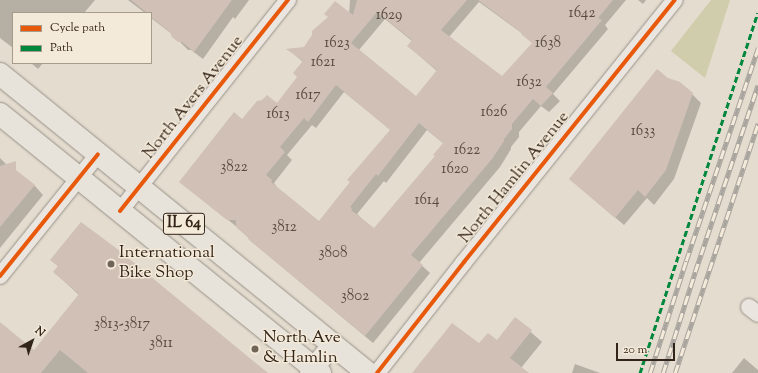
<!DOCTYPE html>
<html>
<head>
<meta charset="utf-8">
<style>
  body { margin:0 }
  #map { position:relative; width:758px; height:373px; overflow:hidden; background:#e4dcce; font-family:"Sorts Mill Goudy",serif }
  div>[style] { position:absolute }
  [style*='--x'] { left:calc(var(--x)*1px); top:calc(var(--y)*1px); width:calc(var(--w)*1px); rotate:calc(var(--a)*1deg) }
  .green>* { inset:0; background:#cfcdac }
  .shadow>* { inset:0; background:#0003 }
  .building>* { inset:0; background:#d0c0b5 }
  .roads { filter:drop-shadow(0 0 1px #979188) drop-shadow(0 0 1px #979188) }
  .minor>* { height:16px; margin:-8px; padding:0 8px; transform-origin:8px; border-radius:8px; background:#eae6df }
  .tertiary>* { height:20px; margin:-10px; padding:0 10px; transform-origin:10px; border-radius:10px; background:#eae6df }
  .primary>* { height:22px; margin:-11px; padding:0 11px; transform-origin:11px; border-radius:11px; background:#e7e2da }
  .rail>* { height:4.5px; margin-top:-2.25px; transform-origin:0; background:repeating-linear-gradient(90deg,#f4ead9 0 9px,#a8a49e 0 18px); box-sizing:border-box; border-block:1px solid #a8a49e }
  .quiet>* { height:3px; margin-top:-1.5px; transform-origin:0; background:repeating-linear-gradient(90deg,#00873e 0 6px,transparent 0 9px) }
  .cycleway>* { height:4px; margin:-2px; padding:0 2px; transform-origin:2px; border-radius:2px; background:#e8590c }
  .dots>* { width:11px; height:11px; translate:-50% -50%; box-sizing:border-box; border:2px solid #f4ead9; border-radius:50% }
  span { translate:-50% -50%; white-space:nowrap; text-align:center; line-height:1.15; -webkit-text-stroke:3px #f4ead9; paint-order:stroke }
  .number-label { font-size:15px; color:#5a4b40 }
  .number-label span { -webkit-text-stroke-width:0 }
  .shield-label span { padding:1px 3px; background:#f4ead9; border:1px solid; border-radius:3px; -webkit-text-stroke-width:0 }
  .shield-label { font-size:16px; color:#332419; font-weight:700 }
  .street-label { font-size:17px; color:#332419 }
  .poi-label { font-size:17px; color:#332419 }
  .left { translate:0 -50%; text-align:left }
  .legend { position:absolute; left:12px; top:12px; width:140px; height:52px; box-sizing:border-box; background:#f4ead9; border:1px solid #a79b8c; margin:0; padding:5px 7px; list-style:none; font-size:12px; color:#332419 }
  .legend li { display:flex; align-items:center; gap:8px; height:20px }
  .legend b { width:20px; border:1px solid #a79b8c }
  .north { position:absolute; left:12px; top:321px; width:40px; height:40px; -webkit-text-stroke:3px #f4ead9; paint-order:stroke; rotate:40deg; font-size:11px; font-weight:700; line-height:16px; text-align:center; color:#332419 }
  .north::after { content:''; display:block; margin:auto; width:14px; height:18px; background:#332419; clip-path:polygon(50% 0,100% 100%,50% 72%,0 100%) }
  .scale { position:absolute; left:616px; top:343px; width:59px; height:18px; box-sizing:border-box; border:2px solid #332419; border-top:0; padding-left:5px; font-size:12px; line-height:14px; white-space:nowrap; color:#332419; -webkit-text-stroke:3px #f4ead9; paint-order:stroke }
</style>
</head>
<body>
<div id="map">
  <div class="green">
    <i style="clip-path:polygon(711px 0,730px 0,705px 78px,671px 51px)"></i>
  </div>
  <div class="shadow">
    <i style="clip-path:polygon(0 0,95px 0,84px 13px,13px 13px,13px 48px,0 38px)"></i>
    <i style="clip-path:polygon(128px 0,249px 0,235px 19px,233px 17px,203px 59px,191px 50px,188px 50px,172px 34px,151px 18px,151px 13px,145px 13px)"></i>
    <i style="clip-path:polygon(evenodd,350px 0,626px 0,605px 25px,608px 29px,553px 94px,560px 101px,549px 112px,541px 106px,519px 132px,519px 137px,511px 147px,511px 149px,500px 167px,419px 263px,430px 273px,373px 343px,257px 246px,237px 227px,180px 182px,242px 120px,277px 104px,298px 77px,303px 62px,288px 49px,305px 48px,349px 14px,350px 0,479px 2px,523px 34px,533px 44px,502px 78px,449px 37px,479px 2px,350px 0,385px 19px,412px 41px,408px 46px,437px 71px,416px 97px,359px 50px,385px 19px,350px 0,344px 92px,391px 130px,319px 222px,278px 189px,274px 183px,292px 160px,287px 155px,312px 125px,316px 128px,344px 92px,350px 0,427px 130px,444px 144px,436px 156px,374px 230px,357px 214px,384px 181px,386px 183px,427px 130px)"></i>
    <i style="clip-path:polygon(638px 0,646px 0,643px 4px)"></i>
    <i style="clip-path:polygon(31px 63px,43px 63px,38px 69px)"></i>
    <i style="clip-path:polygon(667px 79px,692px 94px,701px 103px,674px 179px,654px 205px,647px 198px,624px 225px,570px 179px)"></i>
    <i style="clip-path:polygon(0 158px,6px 164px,0 172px)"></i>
    <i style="clip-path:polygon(34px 185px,43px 195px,0 248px,0 194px)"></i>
    <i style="clip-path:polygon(51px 260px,265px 373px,0 373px,0 335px,34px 351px,79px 295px,54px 272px,59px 267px)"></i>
    <i style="clip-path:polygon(515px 318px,542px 342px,521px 368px,528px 373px,415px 373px,479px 345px,497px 341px)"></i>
    <i style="clip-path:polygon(744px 358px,758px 370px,758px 373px,732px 373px)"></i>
    <i style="clip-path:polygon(575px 364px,600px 373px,572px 373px)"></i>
  </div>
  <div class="building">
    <i style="clip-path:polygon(131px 0,232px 0,194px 52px,182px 42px,178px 42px,172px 37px,170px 32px,151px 17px,151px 13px,147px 13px)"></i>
    <i style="clip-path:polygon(evenodd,357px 0,467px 0,441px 30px,502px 76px,532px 43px,521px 34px,522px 33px,478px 0,613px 0,598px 18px,602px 20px,546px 87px,553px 93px,541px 106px,533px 99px,512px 124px,512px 129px,504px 139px,504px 141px,492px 159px,411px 255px,423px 265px,365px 336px,248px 239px,249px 238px,236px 227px,236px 220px,227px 220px,179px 182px,234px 112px,242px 119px,257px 101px,262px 100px,267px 95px,277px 103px,297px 77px,293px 73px,303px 61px,286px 49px,304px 47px,312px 35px,312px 31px,328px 17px,324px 14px,335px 1px,353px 15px,357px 0,377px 12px,412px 40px,407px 46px,437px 70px,416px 96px,351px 43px,377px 12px,357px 0,336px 85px,390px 130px,347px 180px,350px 182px,319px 221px,271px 182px,272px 180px,266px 175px,285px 152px,280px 147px,304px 118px,308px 122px,336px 85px,357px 0,419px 123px,443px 143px,433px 155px,435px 156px,374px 228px,351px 210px,352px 208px,350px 207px,376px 174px,378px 176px,419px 123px)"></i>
    <i style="clip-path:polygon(657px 69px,668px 78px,680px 82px,693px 93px,666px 170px,645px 197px,638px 190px,615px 218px,569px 179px)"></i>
    <i style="clip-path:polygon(16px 161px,16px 170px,35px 185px,0 227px,0 166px)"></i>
    <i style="clip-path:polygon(81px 222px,116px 248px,268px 373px,88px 373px,60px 350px,41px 373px,0 373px,0 322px,34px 350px,79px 294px,53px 272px,58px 266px,50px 260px)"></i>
    <i style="clip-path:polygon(515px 317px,532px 330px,510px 358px,529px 373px,412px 373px,452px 323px,479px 343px,488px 333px,497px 340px)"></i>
  </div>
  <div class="roads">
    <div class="minor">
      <i style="--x:120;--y:211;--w:270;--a:-51.5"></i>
      <i style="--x:0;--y:276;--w:156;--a:-51.2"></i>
      <i style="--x:749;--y:307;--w:11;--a:38"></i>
      <i style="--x:377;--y:373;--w:141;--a:-51.9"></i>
      <i style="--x:464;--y:262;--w:336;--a:-51.2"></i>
    </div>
    <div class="tertiary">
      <i style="--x:310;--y:373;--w:37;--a:-52"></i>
    </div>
    <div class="primary">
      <i style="--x:0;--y:74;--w:474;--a:39.1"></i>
      <i style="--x:0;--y:114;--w:412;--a:39"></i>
    </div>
  </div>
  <div class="rail">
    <i style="--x:650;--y:373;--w:118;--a:-72.2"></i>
    <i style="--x:686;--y:261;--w:225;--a:-71.3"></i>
    <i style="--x:663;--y:373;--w:106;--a:-72.4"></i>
    <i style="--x:695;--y:272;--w:197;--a:-71.4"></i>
    <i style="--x:675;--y:373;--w:263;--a:-71.6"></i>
  </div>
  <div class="quiet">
    <i style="--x:640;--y:373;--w:379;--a:-71.9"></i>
  </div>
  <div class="cycleway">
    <i style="--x:120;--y:211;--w:270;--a:-51.5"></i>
    <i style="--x:0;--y:276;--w:156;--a:-51.2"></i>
    <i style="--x:377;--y:373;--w:141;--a:-51.9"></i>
    <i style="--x:464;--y:262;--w:336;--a:-51.2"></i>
  </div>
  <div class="dots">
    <i style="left:111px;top:264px;background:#716458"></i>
    <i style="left:255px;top:349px;background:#716458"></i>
  </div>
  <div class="number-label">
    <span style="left:582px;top:14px">1642</span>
    <span style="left:389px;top:16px">1629</span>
    <span style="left:337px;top:44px">1623</span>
    <span style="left:548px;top:44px">1638</span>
    <span style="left:323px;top:63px">1621</span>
    <span style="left:529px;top:83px">1632</span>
    <span style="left:308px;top:96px">1617</span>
    <span style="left:494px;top:113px">1626</span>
    <span style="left:278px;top:115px">1613</span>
    <span style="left:643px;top:132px">1633</span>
    <span style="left:467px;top:151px">1622</span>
    <span style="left:234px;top:168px">3822</span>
    <span style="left:455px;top:170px">1620</span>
    <span style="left:427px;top:201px">1614</span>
    <span style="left:284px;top:228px">3812</span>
    <span style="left:333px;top:254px">3808</span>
    <span style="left:355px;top:297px">3802</span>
    <span style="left:122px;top:325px">3813-3817</span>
    <span style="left:161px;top:344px">3811</span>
  </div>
  <div class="shield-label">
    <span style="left:184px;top:224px">IL 64</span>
  </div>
  <div class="street-label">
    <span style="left:194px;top:98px;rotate:-52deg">North Avers Avenue</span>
    <span style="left:515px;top:178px;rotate:-51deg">North Hamlin Avenue</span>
  </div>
  <div class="poi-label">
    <span class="left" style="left:119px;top:264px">International<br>Bike Shop</span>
    <span class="left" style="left:263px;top:349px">North Ave<br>&amp; Hamlin</span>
  </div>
  <ul class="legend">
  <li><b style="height:5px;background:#e8590c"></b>Cycle path</li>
  <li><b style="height:5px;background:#00873e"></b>Path</li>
  </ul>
  <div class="north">N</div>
  <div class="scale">20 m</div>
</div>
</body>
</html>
